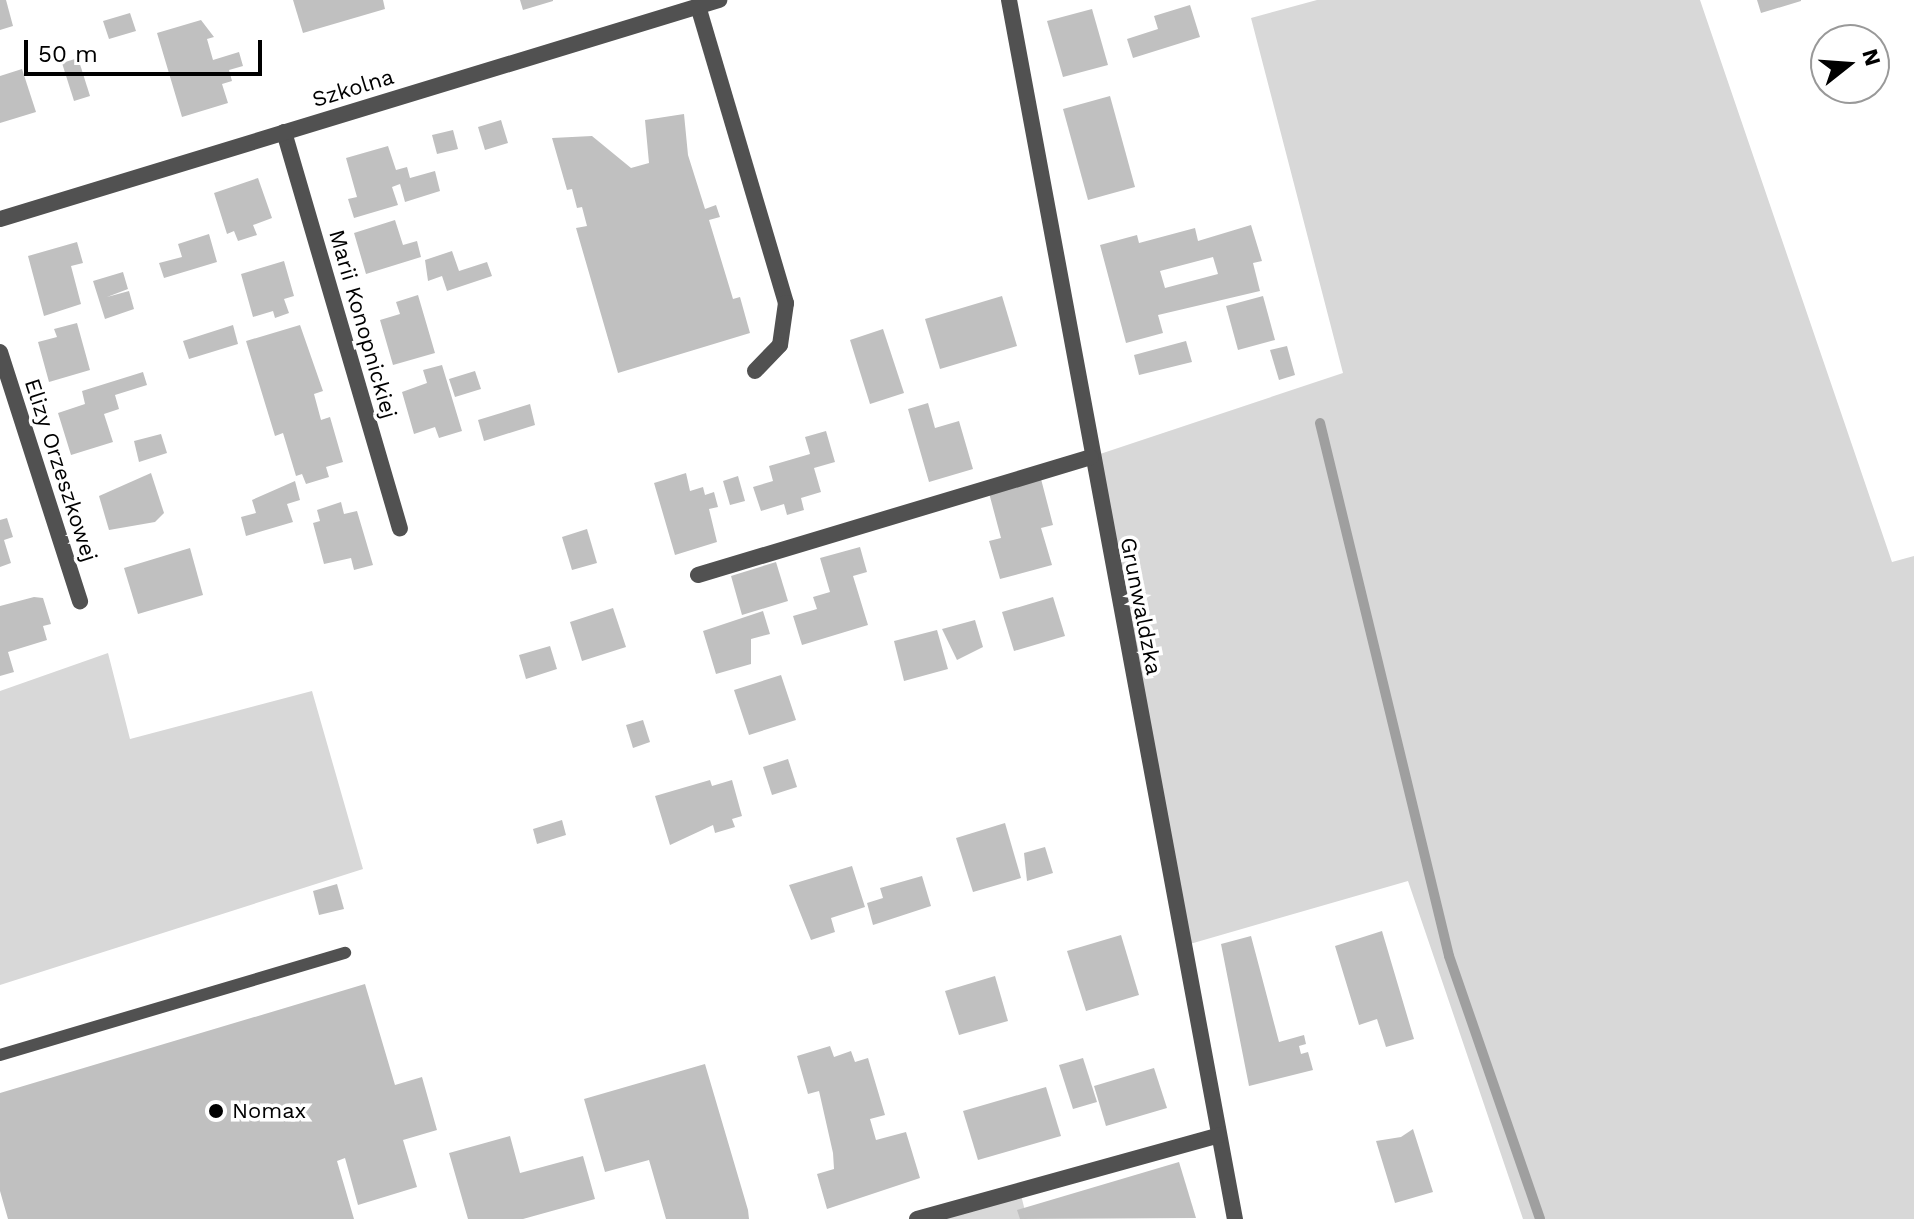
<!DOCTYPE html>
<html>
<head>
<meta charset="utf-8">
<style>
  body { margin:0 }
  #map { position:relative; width:1914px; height:1219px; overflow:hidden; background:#fff; font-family:"Work Sans",sans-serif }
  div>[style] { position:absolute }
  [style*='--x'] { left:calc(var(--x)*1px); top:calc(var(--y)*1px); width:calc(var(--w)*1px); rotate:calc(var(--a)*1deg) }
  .green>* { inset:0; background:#d8d8d8 }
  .stream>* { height:10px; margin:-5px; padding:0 5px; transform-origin:5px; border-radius:5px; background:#9f9f9f }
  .building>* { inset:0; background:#c0c0c0 }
  .lane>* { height:12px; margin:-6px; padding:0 6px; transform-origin:6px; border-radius:6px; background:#515151 }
  .street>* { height:16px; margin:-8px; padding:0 8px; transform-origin:8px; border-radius:8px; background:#515151 }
  .dots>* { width:22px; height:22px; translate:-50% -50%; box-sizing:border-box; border:4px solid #fff; border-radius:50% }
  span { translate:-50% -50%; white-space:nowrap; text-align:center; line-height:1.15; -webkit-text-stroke:7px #fff; paint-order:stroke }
  .street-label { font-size:22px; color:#000 }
  .poi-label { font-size:22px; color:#000 }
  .left { translate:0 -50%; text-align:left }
  .north { position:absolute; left:1810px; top:24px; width:80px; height:80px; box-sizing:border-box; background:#fff; border:2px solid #999; border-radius:50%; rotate:73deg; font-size:22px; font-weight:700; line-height:32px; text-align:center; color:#000 }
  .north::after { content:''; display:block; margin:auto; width:28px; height:36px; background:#000; clip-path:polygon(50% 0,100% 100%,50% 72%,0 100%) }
  .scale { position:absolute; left:24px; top:40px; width:238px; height:36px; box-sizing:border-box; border:4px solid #000; border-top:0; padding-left:10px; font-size:24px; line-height:28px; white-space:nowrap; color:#000; -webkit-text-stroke:6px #fff; paint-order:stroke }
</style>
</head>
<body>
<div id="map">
  <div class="green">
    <i style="clip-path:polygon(1317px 0,1700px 0,1892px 562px,1914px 556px,1914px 1219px,1523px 1219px,1408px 881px,1183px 946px,1091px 457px,1343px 373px,1251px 18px)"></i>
    <i style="clip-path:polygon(108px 653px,130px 739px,312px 691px,363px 869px,0 985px,0 691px)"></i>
    <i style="clip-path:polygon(1020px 1191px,1027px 1219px,918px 1219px)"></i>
  </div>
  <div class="stream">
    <i style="--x:1320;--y:423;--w:548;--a:76.39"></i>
    <i style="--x:1449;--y:956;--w:278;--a:70.9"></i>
  </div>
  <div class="building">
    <i style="clip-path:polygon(0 0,6px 0,13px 26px,0 30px)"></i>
    <i style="clip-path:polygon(293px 0,383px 0,385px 9px,303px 33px)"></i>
    <i style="clip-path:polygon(520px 0,553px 0,553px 1px,523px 10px)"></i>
    <i style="clip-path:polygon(1757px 0,1801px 0,1801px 1px,1761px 13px)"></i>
    <i style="clip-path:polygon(1190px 5px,1200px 37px,1133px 58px,1127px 39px,1158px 29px,1154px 16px)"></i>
    <i style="clip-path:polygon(1092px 9px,1108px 65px,1063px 77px,1047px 21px)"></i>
    <i style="clip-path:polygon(130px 13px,136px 31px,109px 39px,103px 21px)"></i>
    <i style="clip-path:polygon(201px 20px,214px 37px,207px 39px,213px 60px,239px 52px,243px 66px,229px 70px,232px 81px,222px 84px,228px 103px,182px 117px,157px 33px)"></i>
    <i style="clip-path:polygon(78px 58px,90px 96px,74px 101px,62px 63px)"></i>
    <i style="clip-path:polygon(22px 69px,36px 112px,0 123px,0 76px)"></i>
    <i style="clip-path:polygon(1110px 96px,1135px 187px,1088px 200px,1063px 109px)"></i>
    <i style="clip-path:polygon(684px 114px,688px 155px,705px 209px,716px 205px,720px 217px,709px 220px,733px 299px,740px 297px,750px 333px,618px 373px,576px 228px,587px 226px,582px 207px,577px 208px,572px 189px,567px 190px,552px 138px,592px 136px,631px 168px,649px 163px,645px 120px)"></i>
    <i style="clip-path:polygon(501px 120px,508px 143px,485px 150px,478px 127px)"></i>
    <i style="clip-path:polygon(453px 130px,458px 149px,437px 154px,432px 135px)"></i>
    <i style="clip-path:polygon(388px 146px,396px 170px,407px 167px,410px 178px,435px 171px,440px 191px,405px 202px,400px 184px,392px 187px,398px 205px,354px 218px,348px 199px,357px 197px,346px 158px)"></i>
    <i style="clip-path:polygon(258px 178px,272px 218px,253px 225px,257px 235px,238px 241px,234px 231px,227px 234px,214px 193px)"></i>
    <i style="clip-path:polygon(395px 220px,403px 245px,417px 241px,421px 257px,366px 274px,354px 233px)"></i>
    <i style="clip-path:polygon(evenodd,1251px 225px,1262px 261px,1253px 263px,1260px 291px,1158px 315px,1163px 333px,1126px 343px,1100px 245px,1137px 235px,1139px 243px,1195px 228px,1198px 241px,1251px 225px,1213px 257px,1218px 274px,1165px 288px,1160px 271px,1213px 257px)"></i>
    <i style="clip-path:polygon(209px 234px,217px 262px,164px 278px,159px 263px,182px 257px,178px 244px)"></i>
    <i style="clip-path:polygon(77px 242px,83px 263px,71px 266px,81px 304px,44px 316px,28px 256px)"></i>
    <i style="clip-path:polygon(452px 251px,459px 271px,487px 262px,492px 276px,447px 291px,442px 276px,428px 281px,425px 260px)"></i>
    <i style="clip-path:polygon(284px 261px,294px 296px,284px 299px,289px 313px,275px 318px,273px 311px,253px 317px,241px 274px)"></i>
    <i style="clip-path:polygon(123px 272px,128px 289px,107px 297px,129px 291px,134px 309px,105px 319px,93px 281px)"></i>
    <i style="clip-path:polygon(418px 295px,435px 353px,393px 365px,380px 320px,400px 314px,396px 302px)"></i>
    <i style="clip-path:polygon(1002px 296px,1017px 346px,940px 369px,925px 319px)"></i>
    <i style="clip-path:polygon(1263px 296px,1275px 340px,1238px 350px,1226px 306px)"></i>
    <i style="clip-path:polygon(77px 323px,90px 370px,49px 382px,38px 342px,57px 337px,54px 329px)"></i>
    <i style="clip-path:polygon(233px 325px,238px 344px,189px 359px,183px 341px)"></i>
    <i style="clip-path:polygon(300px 325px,323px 391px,314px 394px,321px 420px,330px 417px,343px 462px,326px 467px,329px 477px,306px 484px,302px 474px,296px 476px,283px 433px,275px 436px,246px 341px)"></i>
    <i style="clip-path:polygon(883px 329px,904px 393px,870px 404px,850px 340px)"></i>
    <i style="clip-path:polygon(1186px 341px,1192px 362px,1139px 375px,1134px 355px)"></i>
    <i style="clip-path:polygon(1287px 346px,1295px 375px,1279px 380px,1270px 350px)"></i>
    <i style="clip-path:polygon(442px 365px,462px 431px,439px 438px,435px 427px,414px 434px,402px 392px,427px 383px,423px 370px)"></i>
    <i style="clip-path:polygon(475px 371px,481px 389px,455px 397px,449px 379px)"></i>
    <i style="clip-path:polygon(143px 372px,147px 385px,115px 395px,119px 409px,104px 414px,113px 442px,71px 455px,58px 413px,85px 404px,82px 391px)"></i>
    <i style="clip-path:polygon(928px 403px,935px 428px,959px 421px,973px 469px,929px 482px,908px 409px)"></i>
    <i style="clip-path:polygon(530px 404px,535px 425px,484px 441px,478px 420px)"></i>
    <i style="clip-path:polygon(826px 431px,835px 462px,814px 468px,821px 492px,801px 498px,804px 510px,787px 515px,784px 504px,761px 511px,753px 487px,773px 481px,769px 466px,810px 454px,805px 437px)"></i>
    <i style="clip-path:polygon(161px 434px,167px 453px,139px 462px,134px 441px)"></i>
    <i style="clip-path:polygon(151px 473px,164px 513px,155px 522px,109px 530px,99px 496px)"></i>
    <i style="clip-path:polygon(686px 473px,690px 491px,703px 487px,705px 495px,714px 492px,718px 507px,709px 509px,717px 542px,675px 555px,654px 483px)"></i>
    <i style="clip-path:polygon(738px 476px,745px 501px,730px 505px,723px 481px)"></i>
    <i style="clip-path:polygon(1041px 479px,1053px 525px,1041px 528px,1052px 565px,1000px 579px,989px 541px,1001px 538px,989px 493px)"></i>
    <i style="clip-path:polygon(295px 481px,300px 500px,287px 504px,293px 522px,246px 536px,241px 517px,256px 513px,252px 500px)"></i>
    <i style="clip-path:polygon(341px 502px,344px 514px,357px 511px,373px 565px,354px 570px,351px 558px,324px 564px,313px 523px,320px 521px,317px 510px)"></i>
    <i style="clip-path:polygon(7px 518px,13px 537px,4px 540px,11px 563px,0 567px,0 520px)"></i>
    <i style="clip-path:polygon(587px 529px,597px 563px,572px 570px,562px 537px)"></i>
    <i style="clip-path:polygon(860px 547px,867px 572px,853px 576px,868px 625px,802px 645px,793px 616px,817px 609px,813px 597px,830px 592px,820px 558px)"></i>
    <i style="clip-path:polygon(190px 548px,203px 595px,138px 614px,124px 568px)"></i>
    <i style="clip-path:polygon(776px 562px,788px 601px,742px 615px,731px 576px)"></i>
    <i style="clip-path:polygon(34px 597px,43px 598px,51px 624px,43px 626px,47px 640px,8px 652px,14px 672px,0 676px,0 606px)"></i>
    <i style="clip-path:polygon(1053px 597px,1065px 636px,1014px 651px,1002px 612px)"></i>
    <i style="clip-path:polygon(613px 608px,626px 647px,582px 661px,570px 622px)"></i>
    <i style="clip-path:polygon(763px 611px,770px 634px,751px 639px,751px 664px,716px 674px,703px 631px)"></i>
    <i style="clip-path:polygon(975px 620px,983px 647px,957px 660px,942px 629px)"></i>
    <i style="clip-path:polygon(937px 630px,948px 669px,904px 681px,894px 641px)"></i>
    <i style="clip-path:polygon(550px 646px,557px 669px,526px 679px,519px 655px)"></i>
    <i style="clip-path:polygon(781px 675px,796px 720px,749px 735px,734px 690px)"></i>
    <i style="clip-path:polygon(643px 720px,650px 742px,633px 748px,626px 725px)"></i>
    <i style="clip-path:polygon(788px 759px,797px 787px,772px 795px,763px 767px)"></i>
    <i style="clip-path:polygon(710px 780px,712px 786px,732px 780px,742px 816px,732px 819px,735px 827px,715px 833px,713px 825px,670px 845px,655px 796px)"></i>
    <i style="clip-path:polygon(562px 820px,566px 835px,537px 844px,533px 829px)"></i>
    <i style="clip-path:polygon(1005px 823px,1021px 878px,973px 892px,956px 838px)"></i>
    <i style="clip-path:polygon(1045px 847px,1053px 873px,1027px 881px,1024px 853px)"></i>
    <i style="clip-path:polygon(852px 866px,865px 907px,831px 918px,835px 932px,811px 940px,789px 885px)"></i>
    <i style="clip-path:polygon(922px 876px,931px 906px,873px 925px,867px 903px,883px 898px,880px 888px)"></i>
    <i style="clip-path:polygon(337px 884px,344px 909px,319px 915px,313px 891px)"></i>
    <i style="clip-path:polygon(1382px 931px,1414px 1039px,1386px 1047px,1377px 1019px,1359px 1025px,1335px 946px)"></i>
    <i style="clip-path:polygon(1121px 935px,1139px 995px,1086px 1011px,1067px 951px)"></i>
    <i style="clip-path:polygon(1251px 936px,1279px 1042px,1304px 1035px,1306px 1044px,1299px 1046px,1301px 1054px,1308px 1052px,1313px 1070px,1249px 1086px,1221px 944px)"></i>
    <i style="clip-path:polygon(995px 976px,1008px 1021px,959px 1035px,945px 991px)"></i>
    <i style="clip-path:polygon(365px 984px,395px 1085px,422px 1077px,437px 1130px,403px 1140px,417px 1187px,358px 1205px,345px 1158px,337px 1161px,354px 1219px,8px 1219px,0 1191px,0 1093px)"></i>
    <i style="clip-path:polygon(830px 1046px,834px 1057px,851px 1051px,855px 1062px,868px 1058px,885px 1115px,870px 1119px,876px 1140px,906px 1132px,920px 1178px,827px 1209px,817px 1174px,834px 1169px,833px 1153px,819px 1091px,808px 1094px,797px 1056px)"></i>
    <i style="clip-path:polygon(1083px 1058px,1097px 1102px,1073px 1109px,1059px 1065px)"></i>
    <i style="clip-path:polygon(705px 1064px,748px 1210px,749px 1219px,666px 1219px,649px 1160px,605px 1172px,584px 1099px)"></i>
    <i style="clip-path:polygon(1154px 1068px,1167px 1108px,1106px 1126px,1094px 1086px)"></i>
    <i style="clip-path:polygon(1046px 1087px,1061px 1136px,978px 1160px,963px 1111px)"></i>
    <i style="clip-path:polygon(1413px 1129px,1433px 1192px,1395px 1203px,1376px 1141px,1401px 1137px)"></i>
    <i style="clip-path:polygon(510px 1136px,520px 1173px,583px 1156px,595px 1199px,523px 1219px,468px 1219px,449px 1153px)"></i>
    <i style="clip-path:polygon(1179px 1162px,1196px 1218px,1020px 1219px,1017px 1210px)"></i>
  </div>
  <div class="lane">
    <i style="--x:0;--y:1055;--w:360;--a:-16.5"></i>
  </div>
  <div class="street">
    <i style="--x:1009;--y:0;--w:1240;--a:79.5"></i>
    <i style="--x:698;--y:6;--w:310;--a:73.5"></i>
    <i style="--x:786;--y:303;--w:42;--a:98.1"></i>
    <i style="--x:780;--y:345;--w:36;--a:134"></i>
    <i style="--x:284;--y:132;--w:413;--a:73.7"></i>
    <i style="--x:0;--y:219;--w:752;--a:-16.94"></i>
    <i style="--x:0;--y:352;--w:262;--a:72.2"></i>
    <i style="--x:698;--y:575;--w:410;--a:-16.7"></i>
    <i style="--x:917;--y:1219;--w:313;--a:-15.5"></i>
  </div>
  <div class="dots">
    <i style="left:216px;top:1111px;background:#000"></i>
  </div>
  <div class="street-label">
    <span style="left:353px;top:88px;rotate:-17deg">Szkolna</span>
    <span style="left:363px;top:324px;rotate:74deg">Marii Konopnickiej</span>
    <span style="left:61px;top:470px;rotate:72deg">Elizy Orzeszkowej</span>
    <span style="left:1141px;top:606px;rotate:79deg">Grunwaldzka</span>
  </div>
  <div class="poi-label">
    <span class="left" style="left:232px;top:1111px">Nomax</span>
  </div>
  <div class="north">N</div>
  <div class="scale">50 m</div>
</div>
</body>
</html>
